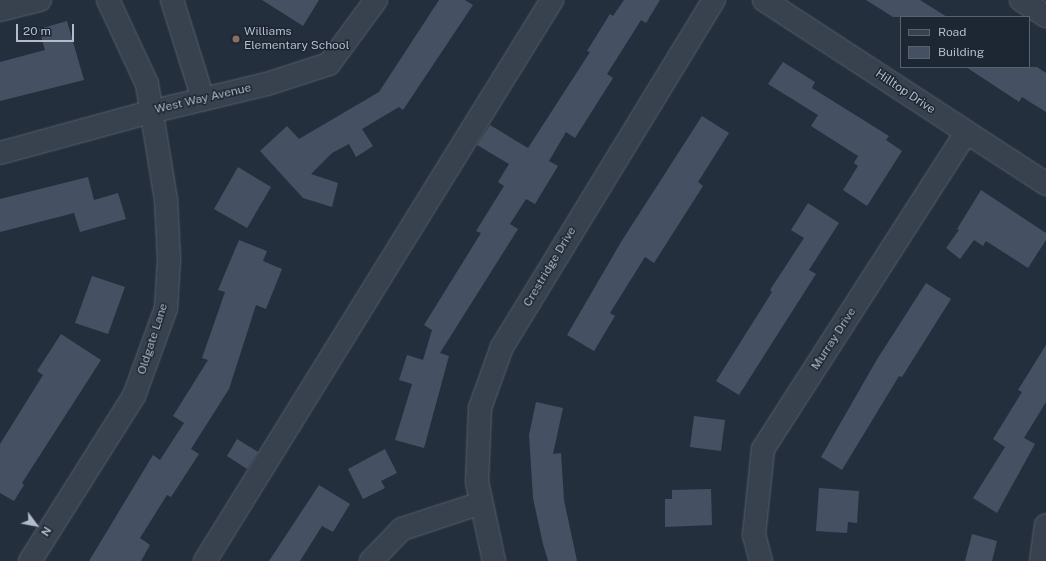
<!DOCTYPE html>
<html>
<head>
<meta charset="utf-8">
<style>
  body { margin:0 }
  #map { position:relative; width:1046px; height:561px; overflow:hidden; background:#242f3e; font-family:"Public Sans",sans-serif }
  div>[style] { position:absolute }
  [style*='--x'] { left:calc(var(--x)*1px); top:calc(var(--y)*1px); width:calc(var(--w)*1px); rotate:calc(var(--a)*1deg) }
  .building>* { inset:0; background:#455162 }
  .roads { filter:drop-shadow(0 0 1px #565f6c) drop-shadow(0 0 1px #565f6c) }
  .minor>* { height:22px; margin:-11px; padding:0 11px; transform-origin:11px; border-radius:11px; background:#38414e }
  .dots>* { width:11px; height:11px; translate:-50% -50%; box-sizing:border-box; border:2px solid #1d2633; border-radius:50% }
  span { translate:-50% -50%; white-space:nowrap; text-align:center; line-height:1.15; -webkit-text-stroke:3px #1d2633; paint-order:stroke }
  .poi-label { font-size:12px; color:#b4bcc9 }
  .left { translate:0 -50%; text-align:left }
  .street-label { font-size:12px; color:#b4bcc9 }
  .legend { position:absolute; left:900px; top:16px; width:130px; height:52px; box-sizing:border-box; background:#1d2633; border:1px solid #59626f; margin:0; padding:5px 7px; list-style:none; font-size:12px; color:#b4bcc9 }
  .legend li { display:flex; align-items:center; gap:8px; height:20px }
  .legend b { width:20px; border:1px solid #59626f }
  .north { position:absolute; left:16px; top:505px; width:40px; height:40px; -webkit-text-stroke:3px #1d2633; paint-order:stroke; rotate:122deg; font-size:11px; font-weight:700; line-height:16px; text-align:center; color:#b4bcc9 }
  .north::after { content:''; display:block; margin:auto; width:14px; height:18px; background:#b4bcc9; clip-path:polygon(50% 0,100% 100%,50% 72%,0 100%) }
  .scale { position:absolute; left:16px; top:24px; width:58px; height:18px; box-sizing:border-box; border:2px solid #b4bcc9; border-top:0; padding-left:5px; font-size:12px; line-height:14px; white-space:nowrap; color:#b4bcc9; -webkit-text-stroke:3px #1d2633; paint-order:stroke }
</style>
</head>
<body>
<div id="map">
  <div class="building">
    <i style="clip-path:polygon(262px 0,319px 0,303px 26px)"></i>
    <i style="clip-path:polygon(439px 0,465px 0,473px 5px,403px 110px,399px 107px,362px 129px,373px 146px,356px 157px,349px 144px,332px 153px,311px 174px,338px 183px,332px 207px,303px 198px,260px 151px,287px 126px,299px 139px,379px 92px)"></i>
    <i style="clip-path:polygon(624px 0,660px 0,646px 23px,641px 20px,607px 74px,613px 78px,575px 138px,566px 132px,549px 161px,558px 166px,535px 204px,526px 199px,510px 224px,518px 229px,440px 353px,449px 356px,424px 448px,395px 440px,412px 384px,399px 380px,407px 355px,423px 360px,432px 330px,424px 325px,481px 233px,476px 231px,504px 186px,498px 182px,509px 164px,477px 145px,490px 125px,528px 148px,590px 52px,587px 51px,610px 14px,613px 16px)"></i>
    <i style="clip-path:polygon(866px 0,920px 0,947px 17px,893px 17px)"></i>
    <i style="clip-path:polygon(67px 21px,84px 80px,0 101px,0 62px,45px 50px,39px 29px)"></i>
    <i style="clip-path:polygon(783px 62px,815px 82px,812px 88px,889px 136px,886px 140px,902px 151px,867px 206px,843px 190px,858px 166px,854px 163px,858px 156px,811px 126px,818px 115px,768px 84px)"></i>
    <i style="clip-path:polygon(966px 67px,1037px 67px,1046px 73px,1046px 112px,1022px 97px,1019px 102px)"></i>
    <i style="clip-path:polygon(702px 116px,729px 133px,698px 182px,703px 186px,654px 263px,645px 257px,610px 313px,615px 316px,594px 351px,567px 335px,621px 242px)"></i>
    <i style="clip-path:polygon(238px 167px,271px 187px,247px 228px,214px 209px)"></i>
    <i style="clip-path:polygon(88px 177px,94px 200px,118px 193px,126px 219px,80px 232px,74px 213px,0 232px,0 199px)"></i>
    <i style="clip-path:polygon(981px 190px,1046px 233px,1046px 240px,1028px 268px,986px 241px,983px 246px,974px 240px,960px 259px,946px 248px,959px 230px,957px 229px)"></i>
    <i style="clip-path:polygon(808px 203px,839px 223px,809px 270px,816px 274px,739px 395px,716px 381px,772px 292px,770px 290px,804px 238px,791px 230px)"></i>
    <i style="clip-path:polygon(239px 240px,267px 251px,263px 261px,282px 269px,266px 309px,256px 305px,229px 389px,191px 449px,199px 454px,171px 497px,167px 495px,140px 538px,150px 545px,141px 561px,89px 561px,153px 455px,160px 460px,184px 423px,173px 416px,208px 360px,202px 358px,225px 292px,218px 290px)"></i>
    <i style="clip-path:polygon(92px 276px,125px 287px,108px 334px,75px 323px)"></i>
    <i style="clip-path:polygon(926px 283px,951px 299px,902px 377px,899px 376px,842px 470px,821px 457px,876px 361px)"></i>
    <i style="clip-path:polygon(61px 334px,101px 360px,22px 483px,24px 485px,14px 501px,0 493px,0 444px,43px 375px,37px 371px)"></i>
    <i style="clip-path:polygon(1046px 345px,1046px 402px,1024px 438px,1035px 444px,997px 513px,973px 498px,1005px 447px,993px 439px,1022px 392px,1018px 390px)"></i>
    <i style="clip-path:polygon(536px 402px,563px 408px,553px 454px,561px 453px,564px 500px,577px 561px,548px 561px,543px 544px,533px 498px,529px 435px)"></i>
    <i style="clip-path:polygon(694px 416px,725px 420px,721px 451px,690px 447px)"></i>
    <i style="clip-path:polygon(237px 439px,258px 452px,247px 469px,227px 456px)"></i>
    <i style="clip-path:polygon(385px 449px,397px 473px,381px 481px,385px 488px,363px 499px,348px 469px)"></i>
    <i style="clip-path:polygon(319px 485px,350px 504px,333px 532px,322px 526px,300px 561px,269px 561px)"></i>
    <i style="clip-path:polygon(819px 488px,859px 491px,857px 523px,848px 522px,847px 533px,816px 531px)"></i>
    <i style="clip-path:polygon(711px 489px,712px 525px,665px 527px,665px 499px,672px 499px,672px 490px)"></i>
    <i style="clip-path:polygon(972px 534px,997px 541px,992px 561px,965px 561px)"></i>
  </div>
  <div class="roads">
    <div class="minor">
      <i style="--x:172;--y:0;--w:104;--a:72.6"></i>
      <i style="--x:764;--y:0;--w:337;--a:33.1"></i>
      <i style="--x:1021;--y:0;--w:30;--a:33"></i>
      <i style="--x:0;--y:10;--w:41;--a:-14"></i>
      <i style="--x:0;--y:153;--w:156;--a:-15.3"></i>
      <i style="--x:150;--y:112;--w:120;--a:-13.5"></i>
      <i style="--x:267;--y:84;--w:65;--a:-17.9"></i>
      <i style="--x:329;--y:64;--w:79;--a:-53.7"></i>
      <i style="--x:30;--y:561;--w:195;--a:-57.8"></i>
      <i style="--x:134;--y:396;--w:94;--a:-70"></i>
      <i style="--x:166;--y:308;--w:49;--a:-86.5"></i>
      <i style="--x:169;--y:259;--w:59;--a:-92.9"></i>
      <i style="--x:166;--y:200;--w:118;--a:-99.3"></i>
      <i style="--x:147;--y:84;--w:93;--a:-114.9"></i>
      <i style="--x:205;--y:561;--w:660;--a:-58.26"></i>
      <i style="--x:371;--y:561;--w:45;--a:-45.9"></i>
      <i style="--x:402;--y:529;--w:83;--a:-18.2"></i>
      <i style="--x:494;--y:561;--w:81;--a:-102.1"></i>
      <i style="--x:477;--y:482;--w:74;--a:-87.7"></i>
      <i style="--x:480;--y:408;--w:65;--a:-70.2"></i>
      <i style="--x:502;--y:347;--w:407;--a:-58.6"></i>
      <i style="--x:761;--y:561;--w:27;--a:-105"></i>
      <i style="--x:754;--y:535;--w:86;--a:-84"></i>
      <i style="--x:763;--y:449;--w:376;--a:-57.3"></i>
      <i style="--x:1041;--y:561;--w:36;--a:-82"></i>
    </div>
  </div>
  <div class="dots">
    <i style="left:236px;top:39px;background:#8d6e63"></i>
  </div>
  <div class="poi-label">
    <span class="left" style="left:244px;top:39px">Williams<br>Elementary School</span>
  </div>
  <div class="street-label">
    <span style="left:905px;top:92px;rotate:34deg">Hilltop Drive</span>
    <span style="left:203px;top:99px;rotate:-13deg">West Way Avenue</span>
    <span style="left:550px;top:267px;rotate:-59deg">Crestridge Drive</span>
    <span style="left:153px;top:339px;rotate:-72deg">Oldgate Lane</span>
    <span style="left:834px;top:339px;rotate:-57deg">Murray Drive</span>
  </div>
  <ul class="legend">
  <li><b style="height:5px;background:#38414e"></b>Road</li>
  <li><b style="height:11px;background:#455162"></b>Building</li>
  </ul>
  <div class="north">N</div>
  <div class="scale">20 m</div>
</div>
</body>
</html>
